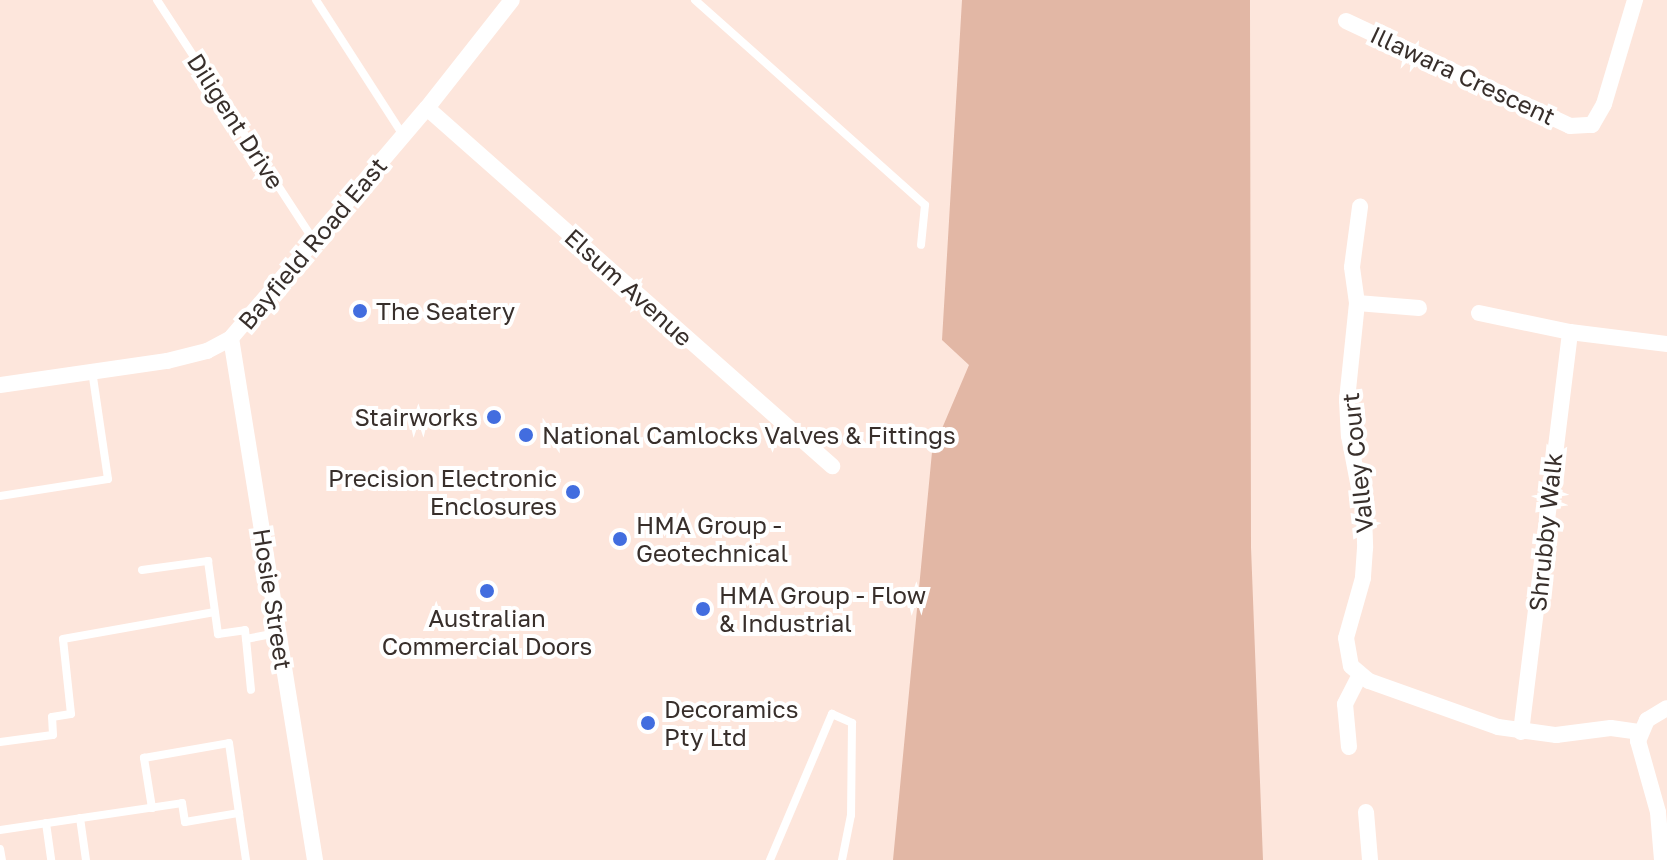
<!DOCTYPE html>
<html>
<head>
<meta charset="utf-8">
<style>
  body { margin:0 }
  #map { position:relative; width:1667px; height:860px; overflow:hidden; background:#fde6dc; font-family:"Golos Text",sans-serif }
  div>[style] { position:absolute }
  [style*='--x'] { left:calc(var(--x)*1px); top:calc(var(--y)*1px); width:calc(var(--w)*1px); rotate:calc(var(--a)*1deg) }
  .green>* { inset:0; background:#e2b7a5 }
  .service>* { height:8px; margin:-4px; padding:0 4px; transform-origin:4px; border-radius:4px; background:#fff }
  .minor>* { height:16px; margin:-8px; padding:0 8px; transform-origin:8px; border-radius:8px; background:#fff }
  .dots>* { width:22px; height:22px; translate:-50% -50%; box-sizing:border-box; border:4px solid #fff; border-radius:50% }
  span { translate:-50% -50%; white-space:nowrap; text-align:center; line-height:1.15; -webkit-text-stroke:8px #fff; paint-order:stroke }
  .street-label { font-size:24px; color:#382f2b }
  .poi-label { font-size:24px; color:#382f2b }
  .left { translate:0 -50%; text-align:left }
  .right { translate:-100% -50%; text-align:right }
</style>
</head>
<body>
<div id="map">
  <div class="green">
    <i style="clip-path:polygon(962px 0,1250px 0,1251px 547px,1263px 860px,893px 860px,932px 452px,969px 365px,942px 340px)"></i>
  </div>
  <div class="service">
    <i style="--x:157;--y:0;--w:288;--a:56.9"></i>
    <i style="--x:316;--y:0;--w:161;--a:57.2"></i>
    <i style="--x:695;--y:0;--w:308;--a:41.7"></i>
    <i style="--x:925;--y:205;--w:40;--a:95.7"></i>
    <i style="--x:0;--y:496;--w:109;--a:-8.9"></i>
    <i style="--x:108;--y:479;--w:109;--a:-98.4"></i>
    <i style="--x:142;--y:570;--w:67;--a:-7.8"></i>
    <i style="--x:208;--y:561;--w:74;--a:82.2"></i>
    <i style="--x:218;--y:634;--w:27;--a:-8"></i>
    <i style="--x:245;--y:630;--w:9;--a:84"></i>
    <i style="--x:246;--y:639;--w:33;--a:-11"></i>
    <i style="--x:246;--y:639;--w:51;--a:84.4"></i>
    <i style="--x:0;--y:742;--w:53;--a:-7.5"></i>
    <i style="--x:53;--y:735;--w:18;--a:-93"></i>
    <i style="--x:52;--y:717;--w:19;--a:-9"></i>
    <i style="--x:71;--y:714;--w:75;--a:-96.1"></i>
    <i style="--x:63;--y:639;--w:154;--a:-10.1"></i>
    <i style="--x:152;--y:808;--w:51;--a:-99.1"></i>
    <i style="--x:144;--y:758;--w:86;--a:-10"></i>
    <i style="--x:229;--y:743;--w:71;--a:81.9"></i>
    <i style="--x:80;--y:818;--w:42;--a:81.9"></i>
    <i style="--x:46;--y:823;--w:37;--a:82"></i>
    <i style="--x:0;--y:830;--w:184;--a:-8.4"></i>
    <i style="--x:182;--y:803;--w:19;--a:81"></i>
    <i style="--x:185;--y:822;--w:55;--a:-9.5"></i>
    <i style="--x:239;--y:813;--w:48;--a:81.5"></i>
    <i style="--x:0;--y:849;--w:11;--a:80"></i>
    <i style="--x:770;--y:860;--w:159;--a:-67"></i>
    <i style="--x:832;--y:714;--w:22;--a:24"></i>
    <i style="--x:852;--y:723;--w:92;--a:90.6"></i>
    <i style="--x:851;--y:815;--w:46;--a:101.3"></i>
  </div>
  <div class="minor">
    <i style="--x:1346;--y:21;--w:247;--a:25.1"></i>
    <i style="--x:1570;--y:126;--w:22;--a:-3"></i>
    <i style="--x:1592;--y:125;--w:24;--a:-60"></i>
    <i style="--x:1604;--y:104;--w:109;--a:-73.4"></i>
    <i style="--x:427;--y:108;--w:541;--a:41.48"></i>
    <i style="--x:1357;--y:303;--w:36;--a:-98"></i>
    <i style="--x:1352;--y:267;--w:61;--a:-82.4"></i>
    <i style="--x:1419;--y:308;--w:62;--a:-175.4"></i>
    <i style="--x:1357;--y:303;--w:98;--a:95.9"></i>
    <i style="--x:1347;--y:400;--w:36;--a:87"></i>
    <i style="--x:1349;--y:436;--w:79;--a:79.1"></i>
    <i style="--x:1364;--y:514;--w:34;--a:88"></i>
    <i style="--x:1365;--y:548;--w:30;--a:94"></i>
    <i style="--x:1363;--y:578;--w:62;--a:105.8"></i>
    <i style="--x:1346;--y:638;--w:28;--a:80"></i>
    <i style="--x:1351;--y:666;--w:23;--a:40"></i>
    <i style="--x:1369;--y:681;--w:137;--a:19.6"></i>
    <i style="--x:1498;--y:727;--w:59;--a:7.9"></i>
    <i style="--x:1556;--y:735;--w:55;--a:-7.3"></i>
    <i style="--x:1611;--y:728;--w:28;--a:8"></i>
    <i style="--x:1479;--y:313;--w:93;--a:11.8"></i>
    <i style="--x:1570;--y:332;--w:98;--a:7.1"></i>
    <i style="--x:231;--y:338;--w:529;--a:80.86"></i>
    <i style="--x:0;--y:385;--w:169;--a:-8.2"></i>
    <i style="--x:167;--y:361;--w:41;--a:-14"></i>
    <i style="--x:207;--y:351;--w:27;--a:-28"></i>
    <i style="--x:231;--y:338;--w:302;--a:-49.6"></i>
    <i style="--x:427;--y:108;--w:137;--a:-51.8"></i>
    <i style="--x:1521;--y:732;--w:403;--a:-83"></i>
    <i style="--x:1349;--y:747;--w:43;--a:-95.3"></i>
    <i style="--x:1345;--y:704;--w:31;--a:-63"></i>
    <i style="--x:1366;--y:812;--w:48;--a:85.2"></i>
    <i style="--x:1662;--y:860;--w:48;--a:-94.8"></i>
    <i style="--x:1658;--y:812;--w:74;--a:-105.7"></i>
    <i style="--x:1638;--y:741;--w:23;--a:-67"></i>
    <i style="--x:1647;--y:720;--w:23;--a:-31"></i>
  </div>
  <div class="dots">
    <i style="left:360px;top:311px;background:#426ddf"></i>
    <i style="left:494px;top:417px;background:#426ddf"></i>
    <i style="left:526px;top:435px;background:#426ddf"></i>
    <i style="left:573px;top:492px;background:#426ddf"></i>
    <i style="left:620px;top:539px;background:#426ddf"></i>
    <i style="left:487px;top:591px;background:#426ddf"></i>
    <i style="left:703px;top:609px;background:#426ddf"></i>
    <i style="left:648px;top:723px;background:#426ddf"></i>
  </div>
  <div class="street-label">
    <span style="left:1463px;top:75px;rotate:25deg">Illawara Crescent</span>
    <span style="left:236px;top:121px;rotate:57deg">Diligent Drive</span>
    <span style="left:312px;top:243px;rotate:-50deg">Bayfield Road East</span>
    <span style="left:629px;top:287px;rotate:42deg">Elsum Avenue</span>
    <span style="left:1357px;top:463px;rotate:-96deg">Valley Court</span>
    <span style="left:1545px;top:532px;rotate:-84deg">Shrubby Walk</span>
    <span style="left:273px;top:599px;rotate:81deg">Hosie Street</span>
  </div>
  <div class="poi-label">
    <span class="left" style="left:376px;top:311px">The Seatery</span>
    <span class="right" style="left:478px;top:417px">Stairworks</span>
    <span class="left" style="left:542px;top:435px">National Camlocks Valves &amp; Fittings</span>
    <span class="right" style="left:557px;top:492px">Precision Electronic<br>Enclosures</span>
    <span class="left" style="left:636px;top:539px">HMA Group -<br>Geotechnical</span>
    <span class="left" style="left:719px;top:609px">HMA Group - Flow<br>&amp; Industrial</span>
    <span style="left:487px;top:632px">Australian<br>Commercial Doors</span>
    <span class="left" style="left:664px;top:723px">Decoramics<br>Pty Ltd</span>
  </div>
</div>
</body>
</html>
